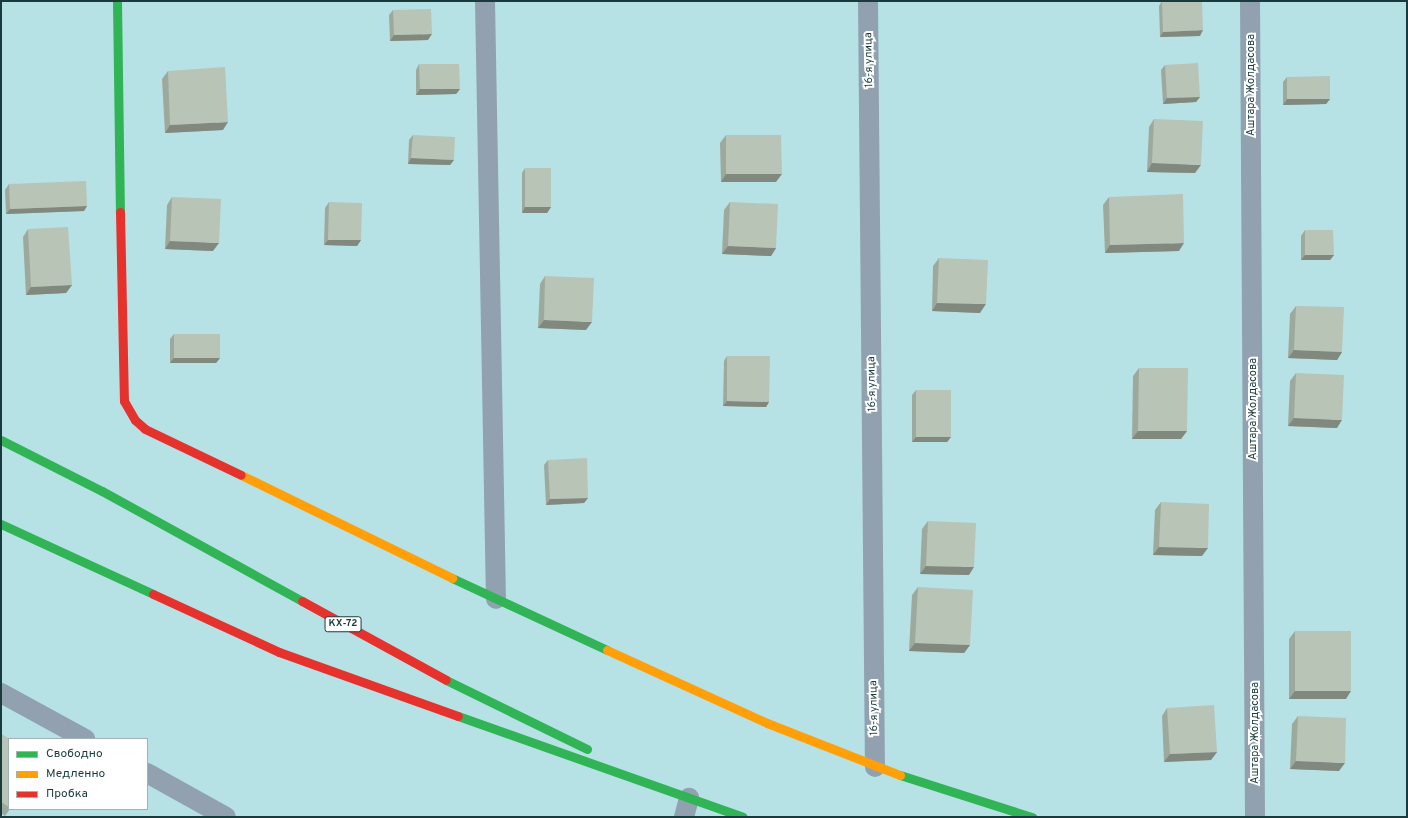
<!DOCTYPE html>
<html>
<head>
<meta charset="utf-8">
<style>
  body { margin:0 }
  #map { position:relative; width:1408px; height:818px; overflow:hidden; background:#b6e2e6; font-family:Overpass,sans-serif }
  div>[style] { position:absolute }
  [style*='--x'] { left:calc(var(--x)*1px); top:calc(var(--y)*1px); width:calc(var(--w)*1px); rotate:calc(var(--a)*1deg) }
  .street>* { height:20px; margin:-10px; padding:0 10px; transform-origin:10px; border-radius:10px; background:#92a1b0 }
  .fast>* { height:9px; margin:-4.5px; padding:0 4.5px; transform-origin:4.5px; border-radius:4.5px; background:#30b455 }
  .slow>* { height:9px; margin:-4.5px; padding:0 4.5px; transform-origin:4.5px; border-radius:4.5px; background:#ff9f0a }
  .jam>* { height:9px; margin:-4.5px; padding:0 4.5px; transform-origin:4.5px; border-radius:4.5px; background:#e5322d }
  .wall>* { inset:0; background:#9ea99d }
  .shaded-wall>* { inset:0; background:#81897f }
  .building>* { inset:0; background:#b8c4b6 }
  span { translate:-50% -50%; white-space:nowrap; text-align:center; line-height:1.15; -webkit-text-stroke:4px #fff; paint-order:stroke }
  .shield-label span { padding:1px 3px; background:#fff; border:1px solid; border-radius:3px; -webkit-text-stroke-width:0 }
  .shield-label { font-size:10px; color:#193b3e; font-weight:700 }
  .street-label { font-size:11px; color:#193b3e }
  .frame { position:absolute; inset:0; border:2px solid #193b3e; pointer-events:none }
  .legend { position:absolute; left:8px; top:738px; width:140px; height:72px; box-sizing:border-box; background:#fff; border:1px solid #a3b1b2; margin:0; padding:5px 7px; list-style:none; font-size:12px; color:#193b3e }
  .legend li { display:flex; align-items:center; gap:8px; height:20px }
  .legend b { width:20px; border:1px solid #a3b1b2 }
</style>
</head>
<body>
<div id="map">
  <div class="street">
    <i style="--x:485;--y:1;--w:598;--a:88.95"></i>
    <i style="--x:868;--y:1;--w:766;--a:89.48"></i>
    <i style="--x:1250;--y:1;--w:816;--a:89.65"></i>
    <i style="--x:1;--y:693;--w:96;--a:28.7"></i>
    <i style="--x:147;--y:773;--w:90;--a:29.1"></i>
    <i style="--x:684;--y:817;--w:20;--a:-75"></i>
  </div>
  <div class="fast">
    <i style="--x:117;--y:1;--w:211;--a:89.2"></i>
    <i style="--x:1;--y:440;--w:113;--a:26.8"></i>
    <i style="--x:102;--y:491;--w:228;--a:28.8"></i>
    <i style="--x:1;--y:524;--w:167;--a:24.7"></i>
    <i style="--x:452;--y:578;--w:171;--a:24.9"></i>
    <i style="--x:446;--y:680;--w:157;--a:26.1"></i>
    <i style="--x:458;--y:716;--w:302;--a:19.5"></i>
    <i style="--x:900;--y:775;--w:139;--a:17.7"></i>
  </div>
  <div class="slow">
    <i style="--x:241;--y:475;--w:235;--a:26"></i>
    <i style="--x:607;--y:650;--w:176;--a:24.5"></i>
    <i style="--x:767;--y:723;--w:143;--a:21.4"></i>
  </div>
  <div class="jam">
    <i style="--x:120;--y:212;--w:189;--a:88.8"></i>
    <i style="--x:124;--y:401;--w:22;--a:60"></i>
    <i style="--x:135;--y:420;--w:13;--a:42"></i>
    <i style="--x:145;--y:429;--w:106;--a:25.6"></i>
    <i style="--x:153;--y:594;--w:139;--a:24.7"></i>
    <i style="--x:279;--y:652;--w:190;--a:19.7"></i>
    <i style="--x:302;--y:601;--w:164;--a:28.7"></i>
  </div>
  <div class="wall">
    <i style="clip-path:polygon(1162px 1px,1200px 36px,1160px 37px,1159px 6px)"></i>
    <i style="clip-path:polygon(393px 10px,428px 40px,390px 41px,389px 15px)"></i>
    <i style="clip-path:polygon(419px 64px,460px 89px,456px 94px,416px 95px,416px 70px)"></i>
    <i style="clip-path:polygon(1165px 65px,1200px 97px,1196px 102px,1163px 104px,1161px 70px)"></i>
    <i style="clip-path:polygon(168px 71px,223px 130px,165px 133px,162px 79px)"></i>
    <i style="clip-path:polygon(1287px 77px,1330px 99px,1326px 104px,1283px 105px,1283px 82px)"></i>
    <i style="clip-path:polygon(1154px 119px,1195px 173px,1147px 172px,1149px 127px)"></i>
    <i style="clip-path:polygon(413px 135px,454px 160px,450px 165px,408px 164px,409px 140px)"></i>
    <i style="clip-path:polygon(726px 135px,776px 182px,721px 182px,720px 143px)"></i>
    <i style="clip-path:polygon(525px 168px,551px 207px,547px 213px,522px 213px,522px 173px)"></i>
    <i style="clip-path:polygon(9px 184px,87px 206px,84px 211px,6px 214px,5px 190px)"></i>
    <i style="clip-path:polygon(172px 197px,213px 251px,165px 249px,167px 205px)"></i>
    <i style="clip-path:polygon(1109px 197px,1179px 251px,1105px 253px,1103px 205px)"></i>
    <i style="clip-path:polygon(329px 202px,361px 240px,357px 246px,324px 245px,325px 208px)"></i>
    <i style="clip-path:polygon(730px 202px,776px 248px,771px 256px,722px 254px,724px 210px)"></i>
    <i style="clip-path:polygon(28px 229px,72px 285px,66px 293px,26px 295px,23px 237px)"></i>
    <i style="clip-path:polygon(1305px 230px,1334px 255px,1330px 260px,1301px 260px,1301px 236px)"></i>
    <i style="clip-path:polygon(939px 258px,980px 313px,932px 311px,933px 266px)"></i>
    <i style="clip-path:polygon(545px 276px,586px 330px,538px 328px,540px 284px)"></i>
    <i style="clip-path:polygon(1296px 306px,1342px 352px,1337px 360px,1288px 358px,1290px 314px)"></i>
    <i style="clip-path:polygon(174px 334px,220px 358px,216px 363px,170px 363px,170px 339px)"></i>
    <i style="clip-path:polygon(727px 356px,769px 402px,766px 407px,723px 406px,724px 361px)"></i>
    <i style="clip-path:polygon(1139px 368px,1187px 431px,1181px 439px,1132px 439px,1133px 376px)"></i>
    <i style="clip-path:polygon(1296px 373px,1337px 428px,1288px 426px,1290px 381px)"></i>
    <i style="clip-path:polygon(916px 390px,951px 437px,947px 442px,912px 442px,912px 395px)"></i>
    <i style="clip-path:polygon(548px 460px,588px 498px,584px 503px,546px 505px,544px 465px)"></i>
    <i style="clip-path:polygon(1161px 502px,1202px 556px,1153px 555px,1155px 510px)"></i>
    <i style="clip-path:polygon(928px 521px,969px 575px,920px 574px,922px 529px)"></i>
    <i style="clip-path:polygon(918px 587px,970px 645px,964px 653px,909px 651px,912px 595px)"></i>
    <i style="clip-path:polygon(1295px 631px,1346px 699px,1289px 699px,1289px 639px)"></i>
    <i style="clip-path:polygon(1167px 708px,1217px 752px,1211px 760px,1164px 762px,1162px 716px)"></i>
    <i style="clip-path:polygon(1298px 716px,1339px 771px,1290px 769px,1292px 724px)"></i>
    <i style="clip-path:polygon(1px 734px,9px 739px,9px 809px,10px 809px,5px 816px,1px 813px)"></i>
  </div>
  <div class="shaded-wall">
    <i style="clip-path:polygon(1203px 30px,1200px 36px,1160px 37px,1163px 32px)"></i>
    <i style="clip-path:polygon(432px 34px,428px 40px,390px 41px,394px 35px)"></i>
    <i style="clip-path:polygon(420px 89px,460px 89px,456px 94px,416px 95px)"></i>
    <i style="clip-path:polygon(1200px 97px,1196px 102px,1163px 104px,1167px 98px)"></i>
    <i style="clip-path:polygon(1287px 99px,1330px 99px,1326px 104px,1283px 105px)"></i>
    <i style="clip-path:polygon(228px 122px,223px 130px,165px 133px,170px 125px)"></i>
    <i style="clip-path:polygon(411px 158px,454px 160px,450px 165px,408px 164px)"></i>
    <i style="clip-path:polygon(1152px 163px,1201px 165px,1195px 173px,1147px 172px)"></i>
    <i style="clip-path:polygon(726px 174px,782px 174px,776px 182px,721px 182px)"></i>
    <i style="clip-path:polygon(87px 206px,84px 211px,6px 214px,10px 209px)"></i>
    <i style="clip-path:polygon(525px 207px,551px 207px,547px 213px,522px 213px)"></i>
    <i style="clip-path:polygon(328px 240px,361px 240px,357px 246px,324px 245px)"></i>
    <i style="clip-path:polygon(170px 241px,219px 243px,213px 251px,165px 249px)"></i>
    <i style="clip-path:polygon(1184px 243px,1179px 251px,1105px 253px,1110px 245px)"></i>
    <i style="clip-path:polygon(728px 246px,776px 248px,771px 256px,722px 254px)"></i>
    <i style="clip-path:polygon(1305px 255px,1334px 255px,1330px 260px,1301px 260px)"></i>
    <i style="clip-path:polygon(72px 285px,66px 293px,26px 295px,31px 287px)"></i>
    <i style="clip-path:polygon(937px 303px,986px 304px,980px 313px,932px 311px)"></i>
    <i style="clip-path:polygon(544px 320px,592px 322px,586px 330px,538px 328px)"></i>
    <i style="clip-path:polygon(1294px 350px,1342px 352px,1337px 360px,1288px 358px)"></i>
    <i style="clip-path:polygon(174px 358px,220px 358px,216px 363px,170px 363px)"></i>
    <i style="clip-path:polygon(727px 401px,769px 402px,766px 407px,723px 406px)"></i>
    <i style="clip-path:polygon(1294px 418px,1342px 420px,1337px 428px,1288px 426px)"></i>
    <i style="clip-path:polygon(1138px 431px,1187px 431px,1181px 439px,1132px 439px)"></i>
    <i style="clip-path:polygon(916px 437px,951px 437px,947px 442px,912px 442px)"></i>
    <i style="clip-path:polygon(588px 498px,584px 503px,546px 505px,550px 499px)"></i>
    <i style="clip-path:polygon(1159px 547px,1208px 548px,1202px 556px,1153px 555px)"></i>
    <i style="clip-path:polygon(926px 566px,974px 567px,969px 575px,920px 574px)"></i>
    <i style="clip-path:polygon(915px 643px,970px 645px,964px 653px,909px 651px)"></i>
    <i style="clip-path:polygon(1295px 691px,1351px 691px,1346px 699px,1289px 699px)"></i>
    <i style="clip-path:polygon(1217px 752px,1211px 760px,1164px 762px,1170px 754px)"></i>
    <i style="clip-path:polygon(1296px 761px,1345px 763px,1339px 771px,1290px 769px)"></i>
  </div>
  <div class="building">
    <i style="clip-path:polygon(1162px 1px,1202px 1px,1203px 30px,1163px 32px)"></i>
    <i style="clip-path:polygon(431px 9px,432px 34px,394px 35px,393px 10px)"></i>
    <i style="clip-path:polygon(1198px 63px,1200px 97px,1167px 98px,1165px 65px)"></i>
    <i style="clip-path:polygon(419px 64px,459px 64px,460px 89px,420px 89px)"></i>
    <i style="clip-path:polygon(225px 67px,228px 122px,170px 125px,168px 71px)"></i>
    <i style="clip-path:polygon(1330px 76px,1330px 99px,1287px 99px,1287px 77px)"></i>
    <i style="clip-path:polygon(1154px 119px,1203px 121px,1201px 165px,1152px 163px)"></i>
    <i style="clip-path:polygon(413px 135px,455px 137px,454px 160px,411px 158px)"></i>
    <i style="clip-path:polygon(726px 135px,781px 135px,782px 174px,726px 174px)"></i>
    <i style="clip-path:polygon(525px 168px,551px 168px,551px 207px,525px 207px)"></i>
    <i style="clip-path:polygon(86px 181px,87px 206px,10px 209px,9px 184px)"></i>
    <i style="clip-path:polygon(1183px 194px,1184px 243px,1110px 245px,1109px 197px)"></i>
    <i style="clip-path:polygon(172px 197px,221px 199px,219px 243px,170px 241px)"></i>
    <i style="clip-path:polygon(329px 202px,362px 203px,361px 240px,328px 240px)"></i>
    <i style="clip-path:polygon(730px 202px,778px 204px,776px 248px,728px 246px)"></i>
    <i style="clip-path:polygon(68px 227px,72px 285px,31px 287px,28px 229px)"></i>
    <i style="clip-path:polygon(1305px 230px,1333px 230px,1334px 255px,1305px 255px)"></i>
    <i style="clip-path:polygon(939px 258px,988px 260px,986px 304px,937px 303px)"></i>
    <i style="clip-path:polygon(545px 276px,594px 278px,592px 322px,544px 320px)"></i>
    <i style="clip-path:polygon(1296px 306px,1344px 307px,1342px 352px,1294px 350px)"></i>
    <i style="clip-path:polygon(174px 334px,220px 334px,220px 358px,174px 358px)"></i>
    <i style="clip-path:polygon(727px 356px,770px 356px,769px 402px,727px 401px)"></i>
    <i style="clip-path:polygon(1139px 368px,1188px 368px,1187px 431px,1138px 431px)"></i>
    <i style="clip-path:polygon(1296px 373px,1344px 375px,1342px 420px,1294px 418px)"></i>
    <i style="clip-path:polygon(916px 390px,951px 390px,951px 437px,916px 437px)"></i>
    <i style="clip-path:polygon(587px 458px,588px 498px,550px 499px,548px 460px)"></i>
    <i style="clip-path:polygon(1161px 502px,1209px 504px,1208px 548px,1159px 547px)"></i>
    <i style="clip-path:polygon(928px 521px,976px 523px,974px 567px,926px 566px)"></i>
    <i style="clip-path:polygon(918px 587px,973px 590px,970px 645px,915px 643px)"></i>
    <i style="clip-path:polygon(1295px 631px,1351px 631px,1351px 691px,1295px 691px)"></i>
    <i style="clip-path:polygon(1214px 705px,1217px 752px,1170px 754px,1167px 708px)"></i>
    <i style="clip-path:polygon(1298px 716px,1346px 718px,1345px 763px,1296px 761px)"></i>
    <i style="clip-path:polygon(1px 734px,9px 739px,9px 807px,1px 802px)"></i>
  </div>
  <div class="shield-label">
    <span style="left:343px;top:624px">КХ-72</span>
  </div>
  <div class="street-label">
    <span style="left:869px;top:60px;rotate:-91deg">16-я улица</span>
    <span style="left:1251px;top:85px;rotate:-90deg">Аштара Жолдасова</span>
    <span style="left:872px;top:384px;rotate:-91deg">16-я улица</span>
    <span style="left:1253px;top:409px;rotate:-90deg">Аштара Жолдасова</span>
    <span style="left:874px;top:708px;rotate:-91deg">16-я улица</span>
    <span style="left:1255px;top:733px;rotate:-90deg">Аштара Жолдасова</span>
  </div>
  <div class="frame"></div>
  <ul class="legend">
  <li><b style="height:5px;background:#30b455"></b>Свободно</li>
  <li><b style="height:5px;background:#ff9f0a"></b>Медленно</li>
  <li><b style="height:5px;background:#e5322d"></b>Пробка</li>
  </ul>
</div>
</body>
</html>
